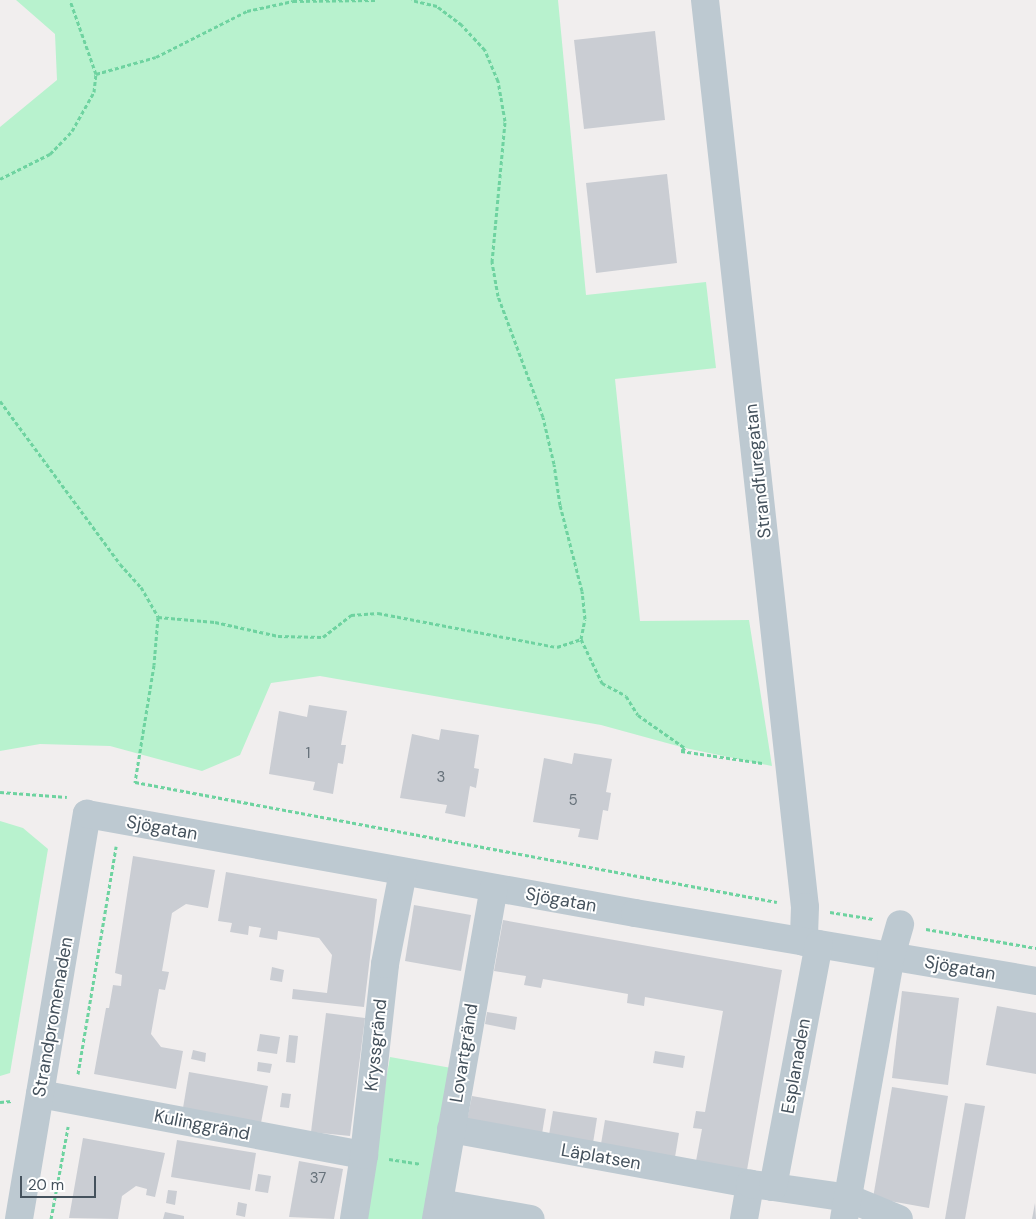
<!DOCTYPE html>
<html>
<head>
<meta charset="utf-8">
<style>
  body { margin:0 }
  #map { position:relative; width:1036px; height:1219px; overflow:hidden; background:#f1eeee; font-family:"DM Sans",sans-serif }
  div>[style] { position:absolute }
  [style*='--x'] { left:calc(var(--x)*1px); top:calc(var(--y)*1px); width:calc(var(--w)*1px); rotate:calc(var(--a)*1deg) }
  .green>* { inset:0; background:#b8f2ce }
  .building>* { inset:0; background:#cacdd3 }
  .path>* { height:3px; margin-top:-1.5px; transform-origin:0; background:repeating-linear-gradient(90deg,#6ed3a0 0 4px,transparent 0 6.5px) }
  .minor>* { height:28px; margin:-14px; padding:0 14px; transform-origin:14px; border-radius:14px; background:#bdc9d1 }
  span { translate:-50% -50%; white-space:nowrap; text-align:center; line-height:1.15; -webkit-text-stroke:4px #fff; paint-order:stroke }
  .number-label { font-size:15px; color:#66717a }
  .number-label span { -webkit-text-stroke-width:0 }
  .street-label { font-size:18px; color:#45525d }
  .scale { position:absolute; left:20px; top:1176px; width:76px; height:22px; box-sizing:border-box; border:2px solid #45525d; border-top:0; padding-left:6px; font-size:15px; line-height:18px; white-space:nowrap; color:#45525d; -webkit-text-stroke:4px #fff; paint-order:stroke }
</style>
</head>
<body>
<div id="map">
  <div class="green">
    <i style="clip-path:polygon(16px 0,558px 0,586px 295px,706px 282px,716px 368px,615px 379px,640px 621px,749px 620px,772px 766px,685px 748px,601px 725px,320px 676px,271px 683px,240px 755px,202px 771px,110px 746px,40px 744px,0 751px,0 127px,57px 80px,55px 34px)"></i>
    <i style="clip-path:polygon(0 821px,23px 828px,48px 849px,10px 1073px,0 1076px)"></i>
    <i style="clip-path:polygon(390px 1057px,457px 1069px,431px 1219px,362px 1219px)"></i>
  </div>
  <div class="building">
    <i style="clip-path:polygon(655px 31px,665px 120px,584px 129px,574px 40px)"></i>
    <i style="clip-path:polygon(667px 174px,677px 263px,596px 273px,586px 183px)"></i>
    <i style="clip-path:polygon(309px 705px,347px 711px,341px 745px,346px 745px,343px 764px,338px 763px,333px 794px,313px 790px,315px 782px,269px 774px,279px 711px,307px 717px)"></i>
    <i style="clip-path:polygon(441px 729px,479px 735px,474px 768px,479px 769px,476px 788px,470px 786px,465px 817px,445px 813px,447px 805px,400px 798px,412px 734px,439px 740px)"></i>
    <i style="clip-path:polygon(574px 753px,612px 759px,606px 792px,611px 793px,608px 811px,603px 810px,598px 840px,578px 837px,580px 829px,533px 822px,544px 758px,572px 764px)"></i>
    <i style="clip-path:polygon(133px 856px,215px 870px,208px 908px,186px 904px,172px 913px,162px 971px,169px 972px,165px 990px,159px 989px,151px 1034px,161px 1047px,183px 1051px,176px 1089px,94px 1074px,106px 1008px,109px 1008px,113px 985px,121px 986px,122px 975px,115px 973px)"></i>
    <i style="clip-path:polygon(226px 872px,377px 899px,364px 1007px,292px 999px,293px 989px,327px 993px,332px 955px,319px 938px,278px 931px,277px 940px,259px 937px,261px 928px,249px 926px,248px 935px,230px 932px,232px 923px,218px 921px)"></i>
    <i style="clip-path:polygon(414px 905px,471px 915px,461px 971px,405px 961px)"></i>
    <i style="clip-path:polygon(503px 920px,782px 970px,747px 1170px,696px 1161px,702px 1129px,693px 1128px,696px 1111px,705px 1112px,723px 1011px,645px 997px,644px 1006px,627px 1003px,628px 994px,543px 979px,541px 988px,524px 985px,526px 976px,494px 971px)"></i>
    <i style="clip-path:polygon(272px 967px,284px 970px,282px 982px,270px 980px)"></i>
    <i style="clip-path:polygon(902px 991px,959px 998px,948px 1085px,892px 1078px)"></i>
    <i style="clip-path:polygon(997px 1006px,1036px 1013px,1036px 1074px,986px 1065px)"></i>
    <i style="clip-path:polygon(487px 1012px,517px 1017px,515px 1030px,485px 1024px)"></i>
    <i style="clip-path:polygon(326px 1013px,365px 1018px,350px 1136px,311px 1132px)"></i>
    <i style="clip-path:polygon(260px 1034px,280px 1037px,277px 1054px,257px 1051px)"></i>
    <i style="clip-path:polygon(289px 1035px,298px 1036px,295px 1063px,286px 1062px)"></i>
    <i style="clip-path:polygon(193px 1050px,206px 1053px,205px 1062px,191px 1059px)"></i>
    <i style="clip-path:polygon(655px 1051px,685px 1056px,683px 1068px,653px 1063px)"></i>
    <i style="clip-path:polygon(258px 1062px,272px 1064px,270px 1073px,257px 1071px)"></i>
    <i style="clip-path:polygon(189px 1072px,268px 1086px,261px 1123px,183px 1108px)"></i>
    <i style="clip-path:polygon(892px 1087px,948px 1096px,929px 1208px,873px 1198px)"></i>
    <i style="clip-path:polygon(282px 1093px,291px 1094px,289px 1108px,280px 1107px)"></i>
    <i style="clip-path:polygon(472px 1096px,546px 1109px,542px 1134px,467px 1120px)"></i>
    <i style="clip-path:polygon(965px 1103px,985px 1106px,965px 1219px,945px 1219px)"></i>
    <i style="clip-path:polygon(553px 1111px,597px 1118px,593px 1143px,549px 1135px)"></i>
    <i style="clip-path:polygon(605px 1120px,679px 1133px,675px 1157px,601px 1144px)"></i>
    <i style="clip-path:polygon(83px 1138px,165px 1153px,155px 1197px,146px 1195px,147px 1189px,136px 1186px,122px 1196px,118px 1219px,69px 1218px)"></i>
    <i style="clip-path:polygon(177px 1140px,256px 1153px,250px 1190px,171px 1177px)"></i>
    <i style="clip-path:polygon(299px 1161px,343px 1169px,334px 1219px,289px 1217px)"></i>
    <i style="clip-path:polygon(258px 1174px,271px 1176px,268px 1193px,255px 1191px)"></i>
    <i style="clip-path:polygon(168px 1190px,177px 1191px,175px 1205px,166px 1203px)"></i>
    <i style="clip-path:polygon(238px 1202px,247px 1204px,245px 1217px,236px 1215px)"></i>
    <i style="clip-path:polygon(1035px 1203px,1036px 1219px,1032px 1219px)"></i>
    <i style="clip-path:polygon(165px 1212px,184px 1216px,184px 1219px,163px 1219px)"></i>
  </div>
  <div class="path">
    <i style="--x:96;--y:74;--w:62;--a:-15.8"></i>
    <i style="--x:156;--y:57;--w:102;--a:-26.8"></i>
    <i style="--x:247;--y:11;--w:47;--a:-12.3"></i>
    <i style="--x:293;--y:1;--w:83;--a:-0.7"></i>
    <i style="--x:0;--y:179;--w:56;--a:-26.6"></i>
    <i style="--x:50;--y:154;--w:32;--a:-46"></i>
    <i style="--x:72;--y:131;--w:45;--a:-60.6"></i>
    <i style="--x:94;--y:92;--w:18;--a:-84"></i>
    <i style="--x:96;--y:74;--w:78;--a:-109.4"></i>
    <i style="--x:0;--y:401;--w:202;--a:53.6"></i>
    <i style="--x:120;--y:564;--w:31;--a:48"></i>
    <i style="--x:141;--y:587;--w:34;--a:60"></i>
    <i style="--x:158;--y:617;--w:48;--a:94.8"></i>
    <i style="--x:154;--y:665;--w:119;--a:99.2"></i>
    <i style="--x:135;--y:782;--w:653;--a:10.59"></i>
    <i style="--x:158;--y:617;--w:57;--a:5"></i>
    <i style="--x:215;--y:622;--w:65;--a:12.5"></i>
    <i style="--x:278;--y:636;--w:45;--a:1.3"></i>
    <i style="--x:323;--y:637;--w:36;--a:-38"></i>
    <i style="--x:351;--y:615;--w:27;--a:-4"></i>
    <i style="--x:378;--y:613;--w:182;--a:10.8"></i>
    <i style="--x:557;--y:647;--w:25;--a:-18"></i>
    <i style="--x:581;--y:639;--w:20;--a:-79"></i>
    <i style="--x:585;--y:619;--w:28;--a:-96"></i>
    <i style="--x:582;--y:591;--w:89;--a:-104.3"></i>
    <i style="--x:560;--y:505;--w:41;--a:-98.3"></i>
    <i style="--x:554;--y:464;--w:48;--a:-103.2"></i>
    <i style="--x:543;--y:417;--w:129;--a:-110.4"></i>
    <i style="--x:498;--y:296;--w:35;--a:-100"></i>
    <i style="--x:492;--y:262;--w:142;--a:-84.7"></i>
    <i style="--x:505;--y:121;--w:41;--a:-99.9"></i>
    <i style="--x:498;--y:81;--w:34;--a:-113"></i>
    <i style="--x:485;--y:50;--w:34;--a:-133"></i>
    <i style="--x:462;--y:25;--w:31;--a:-143"></i>
    <i style="--x:437;--y:6;--w:26;--a:-167"></i>
    <i style="--x:581;--y:639;--w:49;--a:64.5"></i>
    <i style="--x:602;--y:683;--w:27;--a:28"></i>
    <i style="--x:626;--y:696;--w:22;--a:58"></i>
    <i style="--x:638;--y:715;--w:57;--a:35.1"></i>
    <i style="--x:685;--y:748;--w:5;--a:143"></i>
    <i style="--x:681;--y:751;--w:82;--a:8.4"></i>
    <i style="--x:0;--y:792;--w:67;--a:4.3"></i>
    <i style="--x:830;--y:912;--w:44;--a:9.2"></i>
    <i style="--x:926;--y:929;--w:112;--a:9.8"></i>
    <i style="--x:78;--y:1074;--w:231;--a:-80.5"></i>
    <i style="--x:0;--y:1102;--w:12;--a:-5"></i>
    <i style="--x:389;--y:1159;--w:31;--a:9"></i>
    <i style="--x:51;--y:1219;--w:94;--a:-79.5"></i>
  </div>
  <div class="minor">
    <i style="--x:705;--y:0;--w:912;--a:83.71"></i>
    <i style="--x:805;--y:907;--w:35;--a:92"></i>
    <i style="--x:40;--y:1094;--w:330;--a:10.7"></i>
    <i style="--x:451;--y:1129;--w:304;--a:10.4"></i>
    <i style="--x:773;--y:1187;--w:76;--a:8.3"></i>
    <i style="--x:848;--y:1198;--w:55;--a:22.4"></i>
    <i style="--x:439;--y:1203;--w:93;--a:9.9"></i>
    <i style="--x:19;--y:1219;--w:411;--a:-80.5"></i>
    <i style="--x:87;--y:814;--w:557;--a:10.24"></i>
    <i style="--x:635;--y:913;--w:407;--a:9.6"></i>
    <i style="--x:354;--y:1219;--w:65;--a:-81.1"></i>
    <i style="--x:364;--y:1155;--w:192;--a:-83.7"></i>
    <i style="--x:385;--y:964;--w:94;--a:-78.9"></i>
    <i style="--x:436;--y:1219;--w:336;--a:-80.1"></i>
    <i style="--x:744;--y:1219;--w:36;--a:-80"></i>
    <i style="--x:750;--y:1184;--w:23;--a:7"></i>
    <i style="--x:773;--y:1187;--w:247;--a:-79.3"></i>
    <i style="--x:844;--y:1219;--w:267;--a:-79.9"></i>
    <i style="--x:891;--y:956;--w:33;--a:-74"></i>
  </div>
  <div class="number-label">
    <span style="left:308px;top:754px">1</span>
    <span style="left:441px;top:778px">3</span>
    <span style="left:573px;top:801px">5</span>
    <span style="left:318px;top:1179px">37</span>
  </div>
  <div class="street-label">
    <span style="left:758px;top:471px;rotate:-96deg">Strandfuregatan</span>
    <span style="left:162px;top:828px;rotate:10deg">Sjögatan</span>
    <span style="left:561px;top:900px;rotate:10deg">Sjögatan</span>
    <span style="left:960px;top:968px;rotate:10deg">Sjögatan</span>
    <span style="left:53px;top:1017px;rotate:-80deg">Strandpromenaden</span>
    <span style="left:376px;top:1045px;rotate:-84deg">Kryssgränd</span>
    <span style="left:464px;top:1053px;rotate:-81deg">Lovartgränd</span>
    <span style="left:796px;top:1066px;rotate:-80deg">Esplanaden</span>
    <span style="left:202px;top:1125px;rotate:11deg">Kulinggränd</span>
    <span style="left:601px;top:1157px;rotate:10deg">Läplatsen</span>
  </div>
  <div class="scale">20 m</div>
</div>
</body>
</html>
